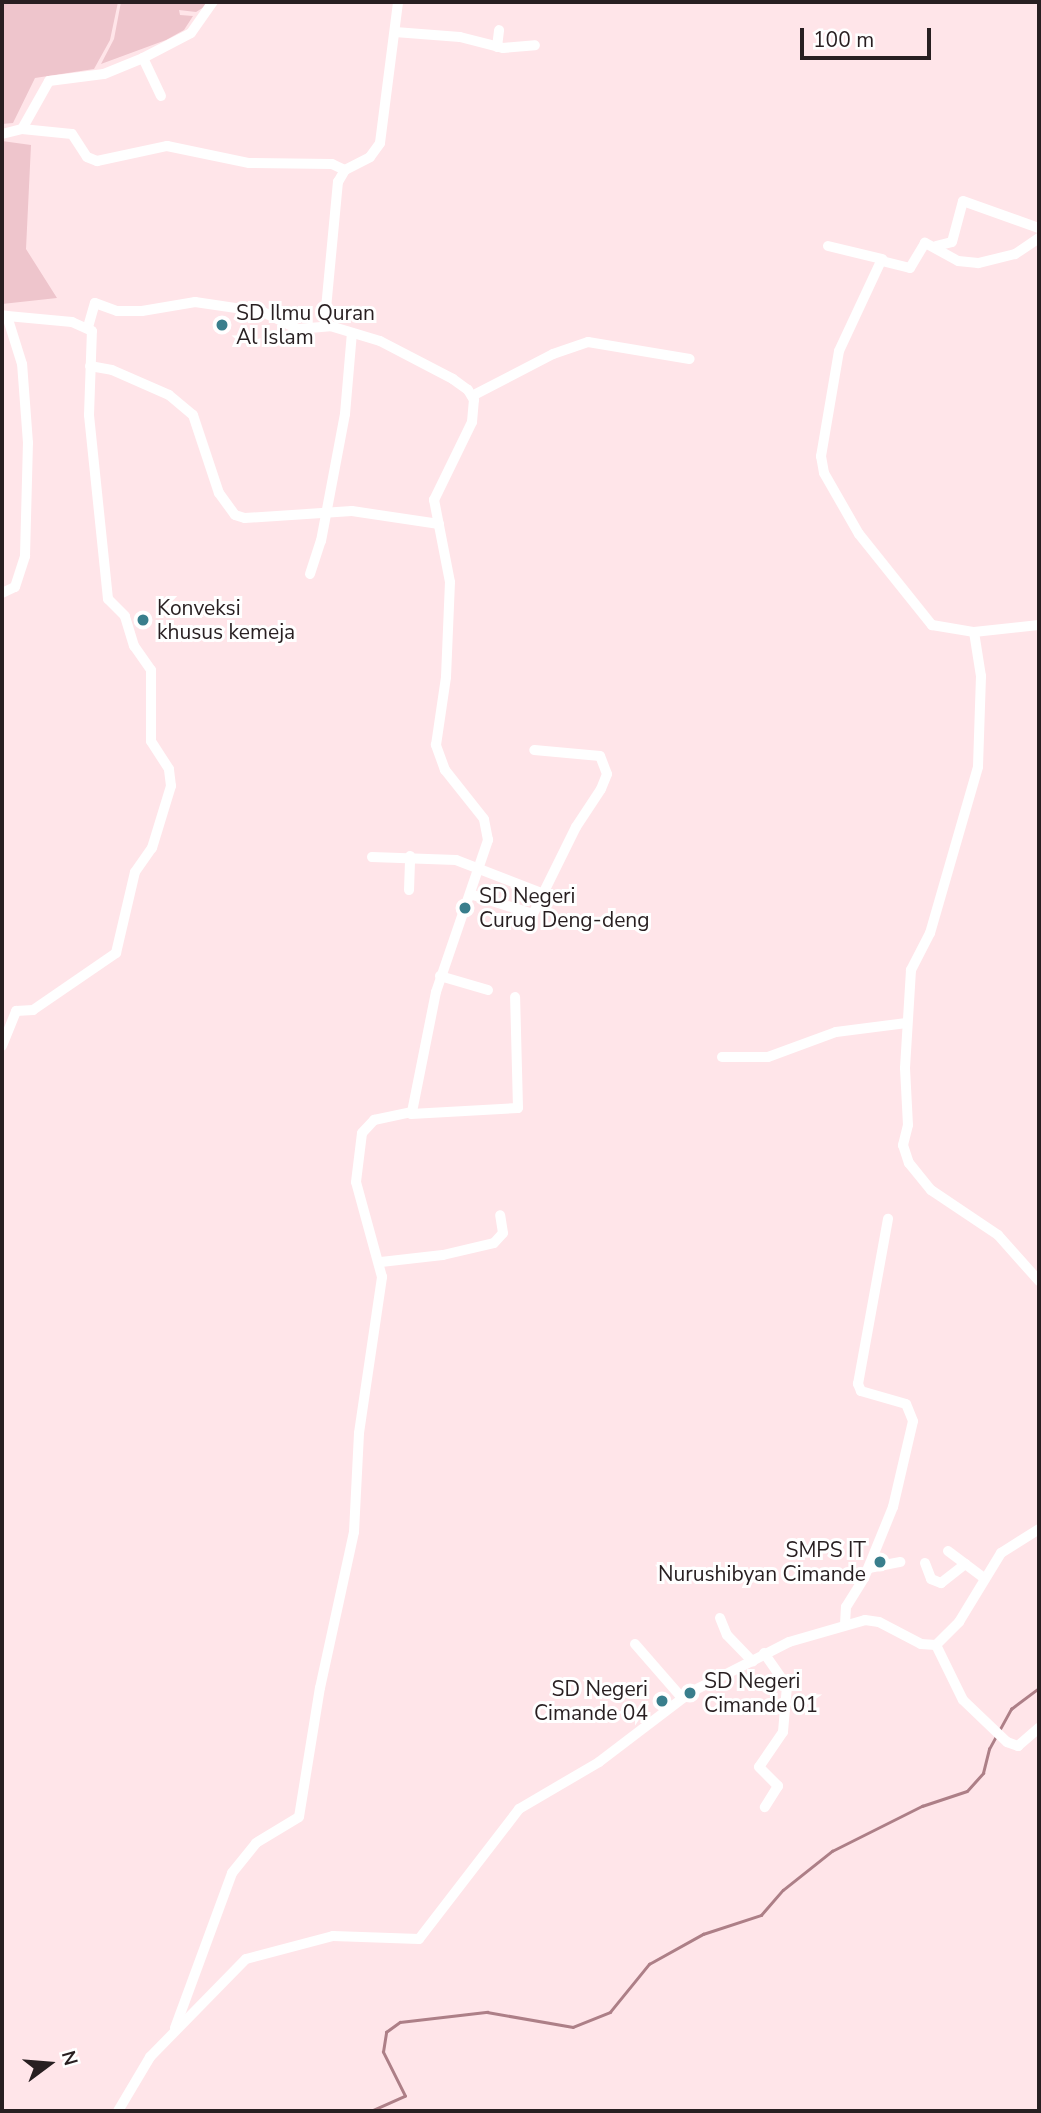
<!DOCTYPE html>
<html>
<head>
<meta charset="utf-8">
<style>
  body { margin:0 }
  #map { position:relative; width:1041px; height:2113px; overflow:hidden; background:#ffe5e9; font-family:"Nunito Sans",sans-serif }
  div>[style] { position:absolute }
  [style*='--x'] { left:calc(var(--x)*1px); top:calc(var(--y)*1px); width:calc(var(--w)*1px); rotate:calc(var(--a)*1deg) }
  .green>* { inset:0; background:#eec5cc }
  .stream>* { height:2.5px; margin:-1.25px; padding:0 1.25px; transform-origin:1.25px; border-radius:1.25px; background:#ad7f87 }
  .minor>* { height:10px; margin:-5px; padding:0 5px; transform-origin:5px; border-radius:5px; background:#fff }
  .dots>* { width:19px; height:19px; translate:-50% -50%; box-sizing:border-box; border:4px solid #fff; border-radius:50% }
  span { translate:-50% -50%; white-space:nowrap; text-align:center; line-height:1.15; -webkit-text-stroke:6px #fff; paint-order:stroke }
  .poi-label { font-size:21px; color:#281f21 }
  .left { translate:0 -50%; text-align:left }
  .right { translate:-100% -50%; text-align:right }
  .frame { position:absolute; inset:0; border:4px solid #281f21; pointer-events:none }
  .north { position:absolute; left:14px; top:2029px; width:70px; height:70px; -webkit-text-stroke:5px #fff; paint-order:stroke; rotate:74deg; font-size:19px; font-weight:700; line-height:28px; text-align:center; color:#281f21 }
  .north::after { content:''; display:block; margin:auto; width:24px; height:32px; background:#281f21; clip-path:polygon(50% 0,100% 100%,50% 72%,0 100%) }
  .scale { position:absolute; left:800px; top:28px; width:131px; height:32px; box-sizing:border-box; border:4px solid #281f21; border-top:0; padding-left:9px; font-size:21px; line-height:24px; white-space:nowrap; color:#281f21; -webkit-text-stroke:5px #fff; paint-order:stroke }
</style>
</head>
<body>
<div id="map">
  <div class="green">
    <i style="clip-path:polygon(2px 2px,118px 2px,110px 40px,94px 69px,35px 78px,13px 123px,2px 124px)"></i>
    <i style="clip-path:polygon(121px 2px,212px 2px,196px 12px,179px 10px,180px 15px,193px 16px,184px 30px,166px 40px,101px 64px,114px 39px)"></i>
    <i style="clip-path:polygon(2px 141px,31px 145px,26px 249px,57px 298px,2px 304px)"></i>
  </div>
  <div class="stream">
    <i style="--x:371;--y:2111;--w:37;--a:-24"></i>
    <i style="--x:405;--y:2096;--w:49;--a:-116.6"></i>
    <i style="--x:383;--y:2052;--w:20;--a:-81"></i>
    <i style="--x:386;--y:2032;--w:17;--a:-36"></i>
    <i style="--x:400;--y:2022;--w:88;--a:-6.6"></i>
    <i style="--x:487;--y:2012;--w:87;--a:9.9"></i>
    <i style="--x:573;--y:2027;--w:40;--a:-22"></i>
    <i style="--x:610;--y:2012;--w:62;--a:-50.9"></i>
    <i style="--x:649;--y:1964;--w:62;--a:-29.1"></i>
    <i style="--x:703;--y:1934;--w:61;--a:-18.1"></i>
    <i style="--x:761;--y:1915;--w:33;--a:-49"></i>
    <i style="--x:783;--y:1890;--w:63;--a:-38.5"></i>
    <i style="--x:832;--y:1851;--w:101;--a:-26.6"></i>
    <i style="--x:922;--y:1806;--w:47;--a:-18.4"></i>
    <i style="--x:967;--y:1791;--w:24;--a:-48"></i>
    <i style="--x:983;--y:1773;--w:25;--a:-76"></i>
    <i style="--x:989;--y:1749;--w:46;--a:-61.2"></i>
    <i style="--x:1011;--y:1709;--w:35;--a:-37"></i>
  </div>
  <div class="minor">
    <i style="--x:395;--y:32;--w:65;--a:4.4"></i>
    <i style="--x:460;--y:37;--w:44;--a:14.3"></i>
    <i style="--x:503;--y:48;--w:32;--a:-5"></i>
    <i style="--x:497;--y:47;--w:17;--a:-83"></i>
    <i style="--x:143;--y:58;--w:42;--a:64.7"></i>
    <i style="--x:22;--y:129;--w:50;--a:5.7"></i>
    <i style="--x:72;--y:134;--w:27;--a:57"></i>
    <i style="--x:87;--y:157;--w:11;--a:22"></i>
    <i style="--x:97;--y:161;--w:72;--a:-12.1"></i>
    <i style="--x:167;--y:146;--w:84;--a:11.7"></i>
    <i style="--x:249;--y:163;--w:83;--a:0.7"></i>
    <i style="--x:332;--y:164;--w:14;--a:25"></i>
    <i style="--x:2;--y:134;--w:21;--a:-14"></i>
    <i style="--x:22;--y:129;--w:55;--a:-60.6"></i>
    <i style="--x:49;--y:81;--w:55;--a:-7.3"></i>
    <i style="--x:104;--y:74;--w:42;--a:-22.3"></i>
    <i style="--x:143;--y:58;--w:54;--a:-27.5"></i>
    <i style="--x:191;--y:33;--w:38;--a:-55"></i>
    <i style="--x:1039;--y:238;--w:29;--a:146"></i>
    <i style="--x:1015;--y:254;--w:38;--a:166"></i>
    <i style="--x:978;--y:263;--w:20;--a:-174"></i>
    <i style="--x:958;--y:261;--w:38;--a:-151"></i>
    <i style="--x:925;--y:243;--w:29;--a:121"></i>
    <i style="--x:910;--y:268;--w:30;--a:-166"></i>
    <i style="--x:881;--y:261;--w:99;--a:115"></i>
    <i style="--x:839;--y:351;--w:107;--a:99.7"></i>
    <i style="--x:821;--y:456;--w:17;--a:80"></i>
    <i style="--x:824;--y:473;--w:70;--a:60.2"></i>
    <i style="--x:859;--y:534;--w:117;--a:51.3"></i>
    <i style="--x:932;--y:625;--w:43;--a:9.5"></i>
    <i style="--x:974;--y:632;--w:65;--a:-6.1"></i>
    <i style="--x:828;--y:246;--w:56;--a:13.5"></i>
    <i style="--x:936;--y:246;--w:16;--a:-14"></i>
    <i style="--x:952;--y:242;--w:42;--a:-75"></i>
    <i style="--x:963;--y:201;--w:81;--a:19.6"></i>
    <i style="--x:88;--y:327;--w:25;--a:-74"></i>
    <i style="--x:95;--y:303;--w:23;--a:20"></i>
    <i style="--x:117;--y:311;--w:25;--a:0"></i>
    <i style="--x:142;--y:311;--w:54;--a:-9.6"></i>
    <i style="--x:195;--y:302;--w:69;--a:8.4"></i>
    <i style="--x:263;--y:312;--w:39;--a:26"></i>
    <i style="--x:298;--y:329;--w:32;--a:-5"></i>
    <i style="--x:90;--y:366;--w:22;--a:10"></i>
    <i style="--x:112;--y:370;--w:62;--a:23.7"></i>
    <i style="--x:169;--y:395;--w:31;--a:40"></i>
    <i style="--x:193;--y:415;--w:82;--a:71.6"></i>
    <i style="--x:219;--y:493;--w:27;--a:54"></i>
    <i style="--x:235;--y:515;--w:10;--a:17"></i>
    <i style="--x:245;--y:518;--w:107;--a:-3.7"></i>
    <i style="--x:352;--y:511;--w:88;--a:8.5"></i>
    <i style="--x:472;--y:396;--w:91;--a:-27.4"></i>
    <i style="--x:553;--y:354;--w:37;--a:-19"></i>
    <i style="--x:588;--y:342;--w:103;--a:9.5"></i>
    <i style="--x:310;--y:574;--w:35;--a:-72"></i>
    <i style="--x:321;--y:541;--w:129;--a:-79.3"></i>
    <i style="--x:345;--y:414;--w:81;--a:-85.1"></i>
    <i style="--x:2;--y:593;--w:14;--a:-25"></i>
    <i style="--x:15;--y:587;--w:33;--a:-72"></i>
    <i style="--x:25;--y:556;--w:113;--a:-88.5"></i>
    <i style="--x:28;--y:443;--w:79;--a:-94.3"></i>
    <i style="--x:22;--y:364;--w:50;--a:-107.4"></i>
    <i style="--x:7;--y:316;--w:5;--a:-169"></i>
    <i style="--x:974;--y:632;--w:45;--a:81"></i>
    <i style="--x:981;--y:676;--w:91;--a:91.9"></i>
    <i style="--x:978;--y:767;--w:173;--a:106.1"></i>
    <i style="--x:930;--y:933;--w:42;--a:117.2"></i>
    <i style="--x:911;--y:970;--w:98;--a:93.5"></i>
    <i style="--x:905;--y:1068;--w:57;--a:87"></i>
    <i style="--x:908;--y:1125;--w:21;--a:104"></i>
    <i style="--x:903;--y:1145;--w:19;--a:72"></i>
    <i style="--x:909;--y:1163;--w:35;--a:51"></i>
    <i style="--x:931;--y:1190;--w:81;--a:33.9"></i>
    <i style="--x:998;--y:1235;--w:62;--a:48.3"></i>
    <i style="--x:372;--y:857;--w:84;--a:2"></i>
    <i style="--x:456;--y:860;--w:94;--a:21.1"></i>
    <i style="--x:409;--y:890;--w:34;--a:-88"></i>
    <i style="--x:470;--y:894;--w:66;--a:17.6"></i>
    <i style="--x:533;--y:914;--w:97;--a:-63.7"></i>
    <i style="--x:576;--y:827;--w:45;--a:-56.7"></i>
    <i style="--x:601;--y:789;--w:16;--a:-68"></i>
    <i style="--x:607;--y:774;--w:19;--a:-111"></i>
    <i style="--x:600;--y:756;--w:66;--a:-174.8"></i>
    <i style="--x:440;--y:976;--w:50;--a:16.3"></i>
    <i style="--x:2;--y:1046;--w:38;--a:-68"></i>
    <i style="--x:16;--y:1011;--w:17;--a:-3"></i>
    <i style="--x:33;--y:1010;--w:101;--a:-34.5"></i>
    <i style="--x:116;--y:953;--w:83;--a:-76.8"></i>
    <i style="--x:135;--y:872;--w:29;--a:-55"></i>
    <i style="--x:152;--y:848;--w:65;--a:-73"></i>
    <i style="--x:171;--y:786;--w:17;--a:-97"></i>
    <i style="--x:169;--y:769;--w:33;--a:-123"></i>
    <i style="--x:151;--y:741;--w:71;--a:-90"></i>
    <i style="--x:151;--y:670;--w:29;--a:-125"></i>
    <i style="--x:134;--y:646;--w:31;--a:-107"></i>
    <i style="--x:125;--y:616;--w:24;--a:-135"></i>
    <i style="--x:108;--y:599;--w:185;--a:-95.9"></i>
    <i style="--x:89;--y:415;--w:84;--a:-88"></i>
    <i style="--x:92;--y:331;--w:22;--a:-156"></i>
    <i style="--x:72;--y:322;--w:65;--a:-174.7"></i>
    <i style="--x:722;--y:1057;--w:46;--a:0"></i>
    <i style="--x:768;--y:1057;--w:72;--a:-20.2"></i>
    <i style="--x:836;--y:1032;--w:71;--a:-7.3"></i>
    <i style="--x:411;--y:1114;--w:107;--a:-3.2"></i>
    <i style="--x:518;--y:1108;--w:111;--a:-91.5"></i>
    <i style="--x:381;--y:1262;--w:62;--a:-6.4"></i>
    <i style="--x:443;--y:1255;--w:52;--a:-13.2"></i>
    <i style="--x:494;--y:1243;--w:13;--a:-48"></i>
    <i style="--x:503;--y:1233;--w:18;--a:-99"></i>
    <i style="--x:948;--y:1551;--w:45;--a:36.9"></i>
    <i style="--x:925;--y:1563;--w:17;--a:69"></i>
    <i style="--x:931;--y:1579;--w:11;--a:22"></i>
    <i style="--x:941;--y:1583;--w:31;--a:-38"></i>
    <i style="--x:869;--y:1568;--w:32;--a:-11"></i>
    <i style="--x:720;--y:1618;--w:18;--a:68"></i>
    <i style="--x:727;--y:1635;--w:37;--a:46"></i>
    <i style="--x:845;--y:1625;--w:18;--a:-87"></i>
    <i style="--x:846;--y:1607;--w:34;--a:-58"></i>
    <i style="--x:864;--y:1578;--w:77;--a:-67.8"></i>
    <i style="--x:893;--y:1507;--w:88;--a:-76.9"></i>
    <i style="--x:913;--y:1421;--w:18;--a:-112"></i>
    <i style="--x:906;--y:1404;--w:47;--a:-163.9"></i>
    <i style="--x:861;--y:1391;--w:8;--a:-113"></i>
    <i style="--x:858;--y:1384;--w:168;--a:-79.7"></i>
    <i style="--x:635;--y:1644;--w:72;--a:49"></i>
    <i style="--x:936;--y:1645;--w:61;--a:63.9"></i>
    <i style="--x:963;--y:1700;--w:61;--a:43.7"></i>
    <i style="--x:1007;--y:1742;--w:12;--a:20"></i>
    <i style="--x:1018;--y:1746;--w:28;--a:-41"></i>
    <i style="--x:764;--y:1653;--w:40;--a:55.1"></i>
    <i style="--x:787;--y:1686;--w:46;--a:95"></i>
    <i style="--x:783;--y:1732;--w:42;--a:124.4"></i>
    <i style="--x:759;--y:1767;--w:27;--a:45"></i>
    <i style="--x:778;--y:1786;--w:25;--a:122"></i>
    <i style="--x:175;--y:2028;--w:165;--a:-69.8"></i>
    <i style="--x:232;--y:1873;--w:38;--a:-51"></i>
    <i style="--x:256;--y:1843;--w:50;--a:-31.2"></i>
    <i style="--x:299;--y:1817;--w:131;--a:-80.8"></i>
    <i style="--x:320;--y:1688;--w:160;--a:-77.7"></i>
    <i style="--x:354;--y:1532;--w:99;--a:-87.1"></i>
    <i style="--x:359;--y:1433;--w:158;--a:-81.6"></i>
    <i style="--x:382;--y:1277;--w:98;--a:-105.3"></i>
    <i style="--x:356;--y:1182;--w:49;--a:-83"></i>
    <i style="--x:362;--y:1133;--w:18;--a:-47"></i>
    <i style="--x:374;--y:1120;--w:39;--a:-12"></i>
    <i style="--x:412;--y:1112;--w:122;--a:-78.7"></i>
    <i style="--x:436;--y:992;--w:161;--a:-71.1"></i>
    <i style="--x:488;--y:840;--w:21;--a:-101"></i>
    <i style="--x:484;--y:819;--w:63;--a:-128.5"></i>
    <i style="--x:445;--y:770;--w:27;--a:-110"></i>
    <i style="--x:436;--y:745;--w:69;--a:-81.6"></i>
    <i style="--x:446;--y:677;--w:95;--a:-87.6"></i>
    <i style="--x:450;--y:582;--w:84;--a:-101"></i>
    <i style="--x:434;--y:500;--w:87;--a:-64"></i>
    <i style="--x:472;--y:422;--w:22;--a:-85"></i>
    <i style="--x:474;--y:400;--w:12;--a:-121"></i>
    <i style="--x:468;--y:390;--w:19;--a:-144"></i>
    <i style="--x:453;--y:379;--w:82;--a:-152.5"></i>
    <i style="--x:380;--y:341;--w:52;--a:-163.3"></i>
    <i style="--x:330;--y:326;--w:9;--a:-126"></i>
    <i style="--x:325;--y:319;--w:138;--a:-84.6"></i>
    <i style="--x:338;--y:182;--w:14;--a:-60"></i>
    <i style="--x:345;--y:170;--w:28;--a:-27"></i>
    <i style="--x:370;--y:157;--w:17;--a:-54"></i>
    <i style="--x:380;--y:143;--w:142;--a:-82.7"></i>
    <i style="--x:118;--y:2111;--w:63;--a:-59.3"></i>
    <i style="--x:150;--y:2057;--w:137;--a:-45.6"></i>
    <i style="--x:246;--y:1959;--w:90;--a:-14.8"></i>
    <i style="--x:333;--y:1936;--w:86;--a:2"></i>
    <i style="--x:419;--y:1939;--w:164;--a:-52.4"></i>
    <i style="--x:519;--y:1809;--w:93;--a:-30.4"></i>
    <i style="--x:599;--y:1762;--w:116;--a:-37.3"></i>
    <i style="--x:691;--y:1692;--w:110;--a:-27"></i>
    <i style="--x:789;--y:1642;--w:79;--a:-16.1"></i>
    <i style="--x:865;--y:1620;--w:14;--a:8"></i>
    <i style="--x:879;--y:1622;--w:47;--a:27.6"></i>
    <i style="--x:921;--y:1644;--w:15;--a:4"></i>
    <i style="--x:936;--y:1645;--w:33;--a:-45"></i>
    <i style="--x:959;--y:1622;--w:81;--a:-58.7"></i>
    <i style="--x:1001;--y:1553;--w:45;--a:-32.3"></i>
  </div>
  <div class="dots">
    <i style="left:222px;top:325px;background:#397e8c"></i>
    <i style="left:143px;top:620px;background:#397e8c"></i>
    <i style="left:465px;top:908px;background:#397e8c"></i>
    <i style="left:880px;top:1562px;background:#397e8c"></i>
    <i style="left:690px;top:1693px;background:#397e8c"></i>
    <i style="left:662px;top:1701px;background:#397e8c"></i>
  </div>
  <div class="poi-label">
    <span class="left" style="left:236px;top:325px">SD Ilmu Quran<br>Al Islam</span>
    <span class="left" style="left:157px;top:620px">Konveksi<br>khusus kemeja</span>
    <span class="left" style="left:479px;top:908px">SD Negeri<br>Curug Deng-deng</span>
    <span class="right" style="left:866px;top:1562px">SMPS IT<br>Nurushibyan Cimande</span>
    <span class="left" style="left:704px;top:1693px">SD Negeri<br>Cimande 01</span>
    <span class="right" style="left:648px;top:1701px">SD Negeri<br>Cimande 04</span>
  </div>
  <div class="frame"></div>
  <div class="north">N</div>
  <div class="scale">100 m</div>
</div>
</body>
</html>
